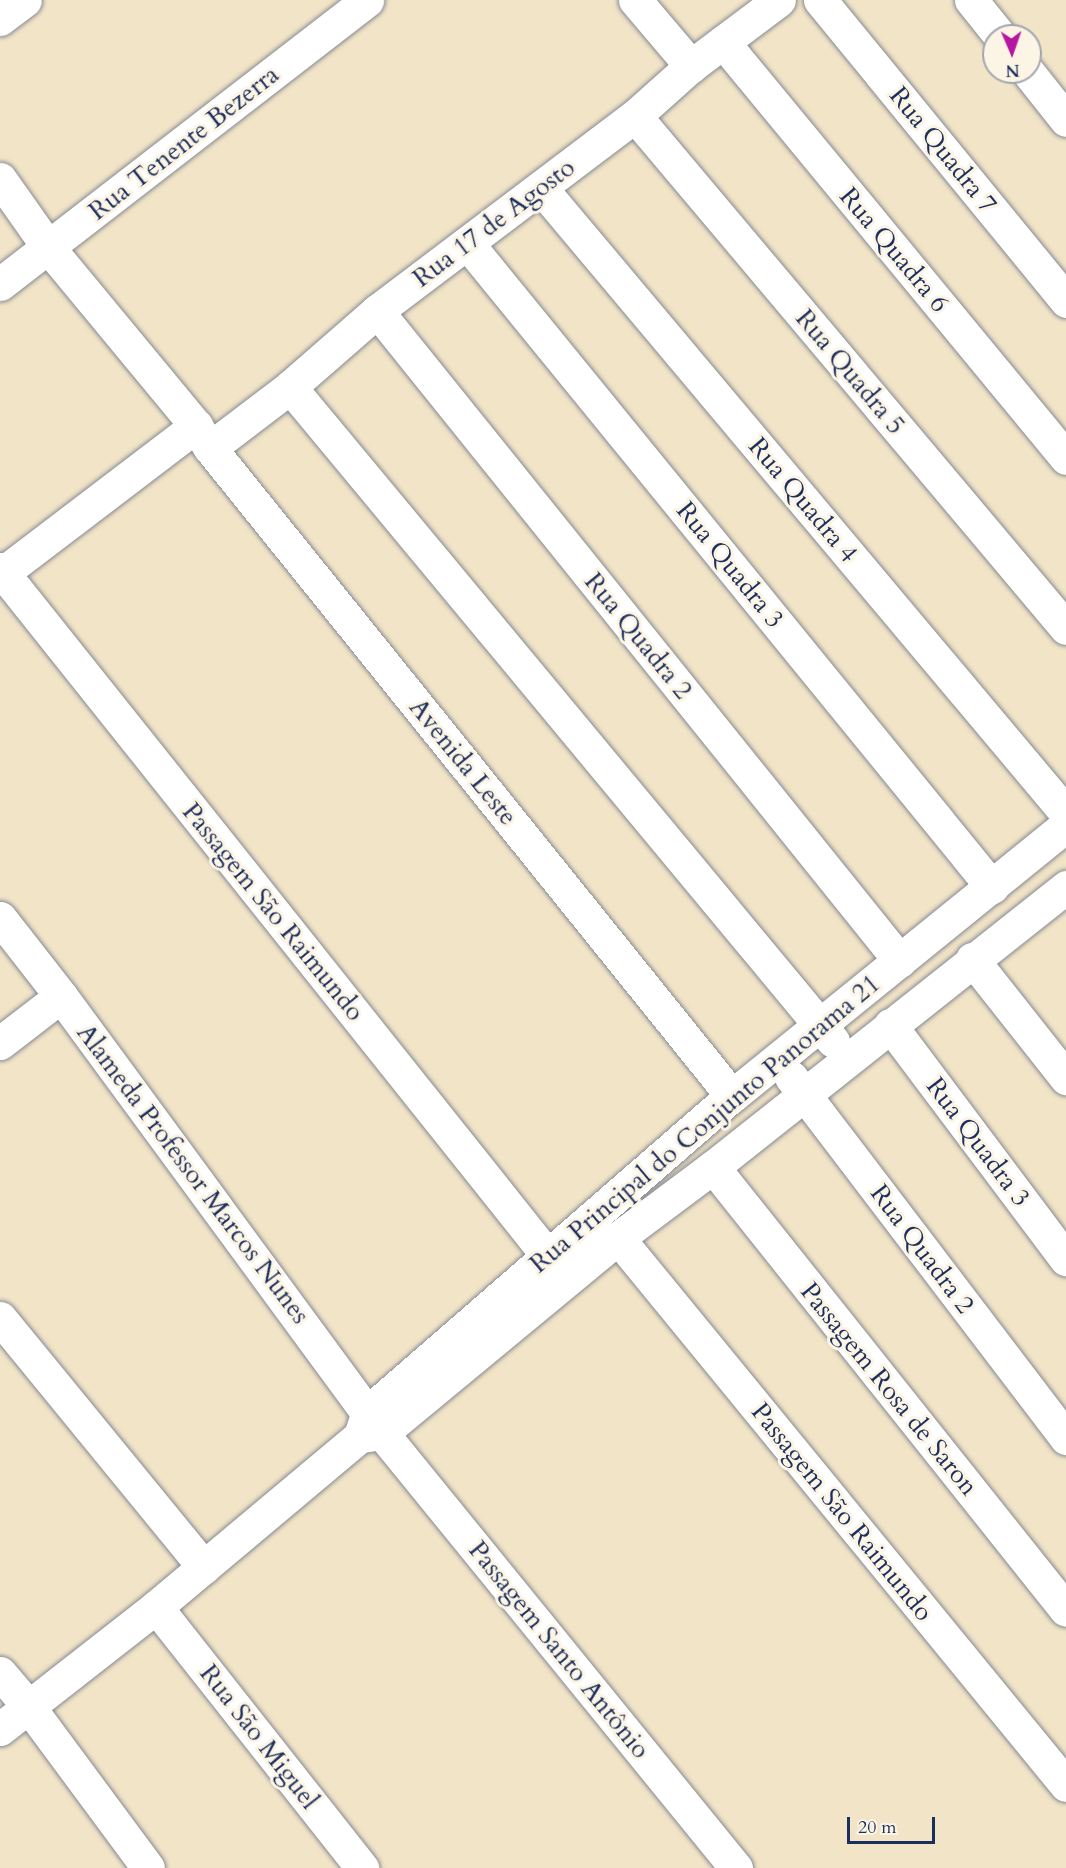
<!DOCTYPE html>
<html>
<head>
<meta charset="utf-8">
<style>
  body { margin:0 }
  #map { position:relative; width:1066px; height:1868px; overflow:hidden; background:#f2e4c7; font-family:Cardo,serif }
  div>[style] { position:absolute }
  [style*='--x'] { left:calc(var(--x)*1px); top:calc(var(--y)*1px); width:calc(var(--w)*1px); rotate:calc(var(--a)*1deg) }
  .roads { filter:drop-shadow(0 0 2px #868a92) drop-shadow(0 0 2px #868a92) }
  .street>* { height:33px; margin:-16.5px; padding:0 16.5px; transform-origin:16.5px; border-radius:16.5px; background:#fff }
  span { translate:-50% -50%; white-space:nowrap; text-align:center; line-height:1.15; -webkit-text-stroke:6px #fcf5e5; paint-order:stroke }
  .street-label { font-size:26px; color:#1b2f5e }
  .north { position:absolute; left:982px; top:24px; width:60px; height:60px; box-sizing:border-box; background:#fcf5e5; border:2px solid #a2a6af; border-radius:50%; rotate:178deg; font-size:16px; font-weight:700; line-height:24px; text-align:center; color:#1b2f5e }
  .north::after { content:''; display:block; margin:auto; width:21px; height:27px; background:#b5179e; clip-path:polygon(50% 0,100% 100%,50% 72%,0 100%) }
  .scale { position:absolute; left:847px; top:1817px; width:88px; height:27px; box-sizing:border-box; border:3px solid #1b2f5e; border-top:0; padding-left:8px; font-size:18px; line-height:21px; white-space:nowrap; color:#1b2f5e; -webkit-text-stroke:4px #fcf5e5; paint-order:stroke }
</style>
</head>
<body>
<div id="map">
  <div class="roads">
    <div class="street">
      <i style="--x:635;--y:0;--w:87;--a:49.7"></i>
      <i style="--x:820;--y:0;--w:389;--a:50.7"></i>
      <i style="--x:971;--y:0;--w:46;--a:51.1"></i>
      <i style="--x:0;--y:19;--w:31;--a:-37"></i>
      <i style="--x:723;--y:42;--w:539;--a:50.49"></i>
      <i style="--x:1028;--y:72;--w:61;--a:51.6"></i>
      <i style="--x:635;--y:116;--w:669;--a:49.91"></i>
      <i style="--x:0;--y:179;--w:83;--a:54.8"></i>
      <i style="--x:48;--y:247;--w:232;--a:50.4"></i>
      <i style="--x:196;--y:426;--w:26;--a:58"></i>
      <i style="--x:210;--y:448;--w:832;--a:51.15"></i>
      <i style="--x:541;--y:188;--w:816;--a:49.97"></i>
      <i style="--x:467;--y:243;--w:831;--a:50.81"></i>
      <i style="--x:0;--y:284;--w:464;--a:-37.7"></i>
      <i style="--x:377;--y:311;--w:834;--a:51.18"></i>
      <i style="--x:290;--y:387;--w:850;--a:50.3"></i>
      <i style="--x:210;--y:448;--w:101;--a:-37.3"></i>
      <i style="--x:290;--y:387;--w:116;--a:-41.1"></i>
      <i style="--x:377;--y:311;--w:323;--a:-37.1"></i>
      <i style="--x:635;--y:116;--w:75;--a:-41.8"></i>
      <i style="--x:691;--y:66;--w:110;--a:-36.9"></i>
      <i style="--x:0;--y:569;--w:877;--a:51.43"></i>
      <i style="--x:3;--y:573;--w:243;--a:-37.3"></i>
      <i style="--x:0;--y:918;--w:99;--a:52"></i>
      <i style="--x:61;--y:996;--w:542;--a:53.7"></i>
      <i style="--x:382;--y:1433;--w:561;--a:50.86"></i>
      <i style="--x:972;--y:959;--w:152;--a:51.7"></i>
      <i style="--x:890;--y:1025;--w:293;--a:53.1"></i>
      <i style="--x:0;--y:1043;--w:77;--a:-37.6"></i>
      <i style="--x:791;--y:1077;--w:454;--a:52.7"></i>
      <i style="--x:713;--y:1167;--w:566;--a:51.45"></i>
      <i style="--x:618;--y:1238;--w:707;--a:50.68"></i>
      <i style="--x:0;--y:1318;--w:322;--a:50.7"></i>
      <i style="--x:362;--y:1436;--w:20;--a:-9"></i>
      <i style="--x:382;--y:1433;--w:306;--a:-39.6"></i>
      <i style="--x:618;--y:1238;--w:119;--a:-36.8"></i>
      <i style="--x:713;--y:1167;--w:451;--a:-38.4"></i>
      <i style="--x:156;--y:1607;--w:333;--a:51.7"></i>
      <i style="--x:0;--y:1673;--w:45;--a:49.5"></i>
      <i style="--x:29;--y:1707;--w:200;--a:53.5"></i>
      <i style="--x:0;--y:1729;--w:198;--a:-38"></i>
      <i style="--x:156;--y:1607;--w:266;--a:-40"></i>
      <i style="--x:360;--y:1436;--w:25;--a:-72"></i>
      <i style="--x:368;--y:1412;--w:482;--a:-41"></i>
      <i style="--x:732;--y:1096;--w:429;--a:-39"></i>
    </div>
  </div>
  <div class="street-label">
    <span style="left:184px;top:143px;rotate:-38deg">Rua Tenente Bezerra</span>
    <span style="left:943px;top:150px;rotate:51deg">Rua Quadra 7</span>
    <span style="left:494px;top:223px;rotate:-37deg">Rua 17 de Agosto</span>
    <span style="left:894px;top:250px;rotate:50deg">Rua Quadra 6</span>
    <span style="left:850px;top:372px;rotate:50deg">Rua Quadra 5</span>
    <span style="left:803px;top:500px;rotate:50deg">Rua Quadra 4</span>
    <span style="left:730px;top:565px;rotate:51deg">Rua Quadra 3</span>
    <span style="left:638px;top:636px;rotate:51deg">Rua Quadra 2</span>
    <span style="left:463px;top:762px;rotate:51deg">Avenida Leste</span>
    <span style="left:273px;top:912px;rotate:51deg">Passagem São Raimundo</span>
    <span style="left:705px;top:1124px;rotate:-40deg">Rua Principal do Conjunto Panorama 21</span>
    <span style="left:978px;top:1142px;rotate:53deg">Rua Quadra 3</span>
    <span style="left:193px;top:1174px;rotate:53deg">Alameda Professor Marcos Nunes</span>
    <span style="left:922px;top:1249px;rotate:53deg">Rua Quadra 2</span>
    <span style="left:889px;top:1389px;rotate:51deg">Passagem Rosa de Saron</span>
    <span style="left:842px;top:1512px;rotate:51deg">Passagem São Raimundo</span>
    <span style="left:559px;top:1650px;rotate:51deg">Passagem Santo Antônio</span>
    <span style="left:259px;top:1737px;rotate:52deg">Rua São Miguel</span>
  </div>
  <div class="north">N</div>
  <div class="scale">20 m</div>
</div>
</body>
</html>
